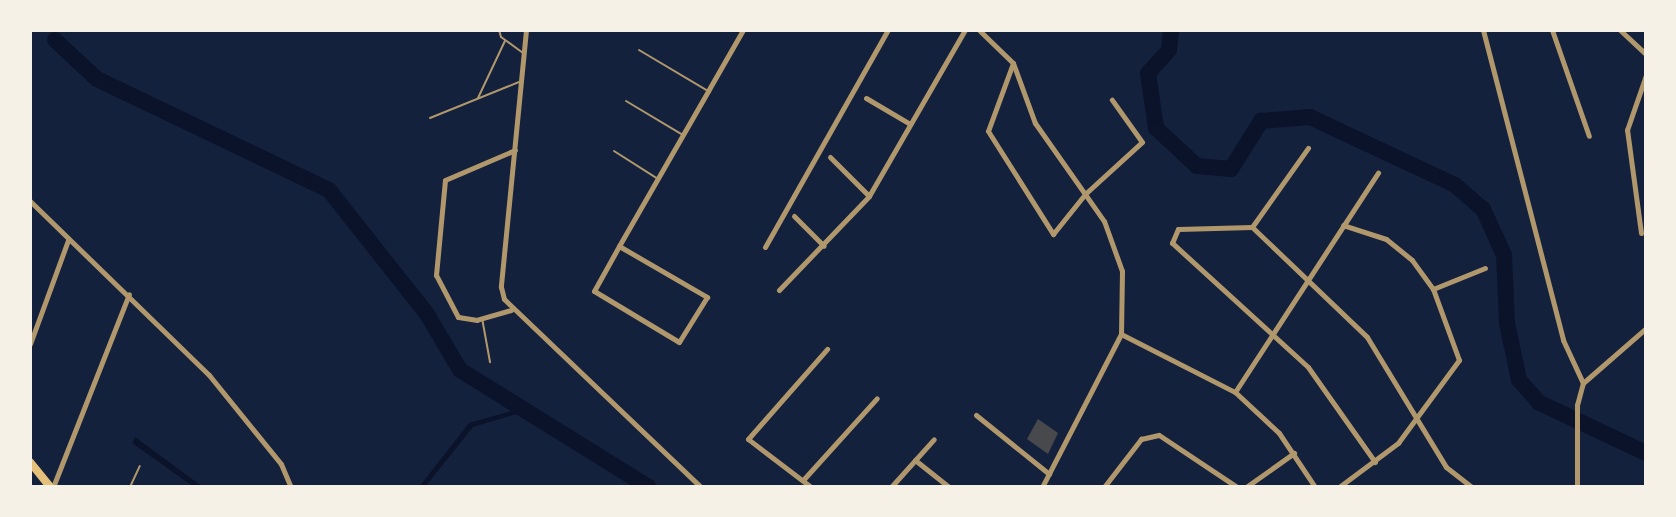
<!DOCTYPE html>
<html>
<head>
<meta charset="utf-8">
<style>
  body { margin:0 }
  #map { position:relative; width:1676px; height:517px; overflow:hidden; background:#14213d; font-family:Raleway,sans-serif }
  div>[style] { position:absolute }
  [style*='--x'] { left:calc(var(--x)*1px); top:calc(var(--y)*1px); width:calc(var(--w)*1px); rotate:calc(var(--a)*1deg) }
  .water>* { inset:0; background:#0b132b }
  .river>* { height:16px; margin:-8px; padding:0 8px; transform-origin:8px; border-radius:8px; background:#0b132b }
  .building>* { inset:0; background:#48494c }
  .service>* { height:2px; margin:-1px; padding:0 1px; transform-origin:1px; border-radius:1px; background:#b1986c }
  .minor>* { height:5px; margin:-2.5px; padding:0 2.5px; transform-origin:2.5px; border-radius:2.5px; background:#b1986c }
  .secondary>* { height:8px; margin:-4px; padding:0 4px; transform-origin:4px; border-radius:4px; background:#e5c07b }
  span { translate:-50% -50%; white-space:nowrap; text-align:center; line-height:1.15; -webkit-text-stroke:6px #f6f1e7; paint-order:stroke }
  .frame { position:absolute; inset:0; border:32px solid #f6f1e7; pointer-events:none }
</style>
</head>
<body>
<div id="map">
  <div class="water">
    <i style="clip-path:polygon(522px 408px,527px 411px,473px 427px,425px 487px,419px 487px,469px 423px)"></i>
    <i style="clip-path:polygon(135px 437px,203px 487px,194px 487px,132px 443px)"></i>
  </div>
  <div class="river">
    <i style="--x:1171;--y:30;--w:20;--a:96"></i>
    <i style="--x:1169;--y:50;--w:31;--a:132"></i>
    <i style="--x:1148;--y:73;--w:56;--a:81.7"></i>
    <i style="--x:1156;--y:128;--w:56;--a:42.8"></i>
    <i style="--x:1197;--y:166;--w:34;--a:5"></i>
    <i style="--x:1231;--y:169;--w:57;--a:-58"></i>
    <i style="--x:1261;--y:121;--w:49;--a:-4.7"></i>
    <i style="--x:1310;--y:117;--w:160;--a:25.1"></i>
    <i style="--x:1455;--y:185;--w:37;--a:41"></i>
    <i style="--x:1483;--y:209;--w:51;--a:65.5"></i>
    <i style="--x:1504;--y:255;--w:68;--a:87.5"></i>
    <i style="--x:1507;--y:323;--w:58;--a:78.1"></i>
    <i style="--x:1519;--y:380;--w:31;--a:48"></i>
    <i style="--x:1540;--y:403;--w:117;--a:25.3"></i>
    <i style="--x:55;--y:40;--w:57;--a:42.9"></i>
    <i style="--x:97;--y:79;--w:257;--a:25.6"></i>
    <i style="--x:329;--y:190;--w:158;--a:51.7"></i>
    <i style="--x:427;--y:314;--w:65;--a:59.5"></i>
    <i style="--x:460;--y:370;--w:222;--a:31.8"></i>
  </div>
  <div class="building">
    <i style="clip-path:polygon(1038px 419px,1058px 433px,1048px 454px,1027px 439px)"></i>
  </div>
  <div class="service">
    <i style="--x:499;--y:30;--w:7;--a:74"></i>
    <i style="--x:501;--y:37;--w:26;--a:36"></i>
    <i style="--x:639;--y:50;--w:80;--a:30.7"></i>
    <i style="--x:478;--y:98;--w:63;--a:-64.7"></i>
    <i style="--x:626;--y:101;--w:66;--a:30.8"></i>
    <i style="--x:430;--y:118;--w:96;--a:-22"></i>
    <i style="--x:614;--y:151;--w:52;--a:32.5"></i>
    <i style="--x:482;--y:318;--w:45;--a:79.7"></i>
    <i style="--x:130;--y:487;--w:23;--a:-65"></i>
  </div>
  <div class="minor">
    <i style="--x:526;--y:30;--w:258;--a:95.6"></i>
    <i style="--x:501;--y:287;--w:12;--a:76"></i>
    <i style="--x:504;--y:299;--w:272;--a:43.7"></i>
    <i style="--x:979;--y:30;--w:47;--a:44.1"></i>
    <i style="--x:1013;--y:63;--w:64;--a:69.9"></i>
    <i style="--x:1035;--y:123;--w:120;--a:54.9"></i>
    <i style="--x:1104;--y:221;--w:53;--a:70.2"></i>
    <i style="--x:1122;--y:271;--w:63;--a:90.9"></i>
    <i style="--x:1121;--y:334;--w:172;--a:117.3"></i>
    <i style="--x:1483;--y:30;--w:320;--a:75.5"></i>
    <i style="--x:1563;--y:340;--w:47;--a:65.1"></i>
    <i style="--x:1552;--y:30;--w:112;--a:70.8"></i>
    <i style="--x:1620;--y:30;--w:35;--a:43"></i>
    <i style="--x:1013;--y:63;--w:72;--a:110.2"></i>
    <i style="--x:988;--y:131;--w:122;--a:57.7"></i>
    <i style="--x:1053;--y:234;--w:51;--a:-51.3"></i>
    <i style="--x:1085;--y:194;--w:77;--a:-42.4"></i>
    <i style="--x:1142;--y:142;--w:52;--a:-125.5"></i>
    <i style="--x:866;--y:98;--w:51;--a:30.6"></i>
    <i style="--x:830;--y:157;--w:55;--a:45"></i>
    <i style="--x:30;--y:201;--w:250;--a:44.2"></i>
    <i style="--x:209;--y:375;--w:114;--a:51"></i>
    <i style="--x:281;--y:464;--w:25;--a:67"></i>
    <i style="--x:794;--y:216;--w:42;--a:45"></i>
    <i style="--x:1252;--y:227;--w:97;--a:-54.7"></i>
    <i style="--x:1641;--y:233;--w:104;--a:-97.7"></i>
    <i style="--x:1627;--y:130;--w:58;--a:-70.9"></i>
    <i style="--x:619;--y:246;--w:102;--a:30.1"></i>
    <i style="--x:707;--y:297;--w:53;--a:121.9"></i>
    <i style="--x:679;--y:342;--w:99;--a:-149"></i>
    <i style="--x:594;--y:291;--w:51;--a:-60.9"></i>
    <i style="--x:619;--y:246;--w:179;--a:-60.1"></i>
    <i style="--x:708;--y:91;--w:70;--a:-60.2"></i>
    <i style="--x:765;--y:247;--w:249;--a:-60.5"></i>
    <i style="--x:1433;--y:289;--w:56;--a:-22"></i>
    <i style="--x:779;--y:290;--w:130;--a:-46.2"></i>
    <i style="--x:869;--y:196;--w:192;--a:-60"></i>
    <i style="--x:511;--y:310;--w:35;--a:164"></i>
    <i style="--x:477;--y:320;--w:19;--a:-171"></i>
    <i style="--x:458;--y:317;--w:47;--a:-117.6"></i>
    <i style="--x:436;--y:275;--w:95;--a:-84.6"></i>
    <i style="--x:445;--y:180;--w:76;--a:-23.2"></i>
    <i style="--x:1121;--y:334;--w:128;--a:27"></i>
    <i style="--x:1235;--y:392;--w:60;--a:43"></i>
    <i style="--x:1279;--y:433;--w:65;--a:56.3"></i>
    <i style="--x:30;--y:344;--w:111;--a:-69.9"></i>
    <i style="--x:1235;--y:392;--w:262;--a:-56.9"></i>
    <i style="--x:976;--y:415;--w:94;--a:38.9"></i>
    <i style="--x:915;--y:460;--w:43;--a:38.5"></i>
    <i style="--x:1375;--y:462;--w:116;--a:-125.2"></i>
    <i style="--x:1308;--y:367;--w:184;--a:-137.6"></i>
    <i style="--x:1172;--y:243;--w:15;--a:-67"></i>
    <i style="--x:1178;--y:229;--w:74;--a:-1.5"></i>
    <i style="--x:1252;--y:227;--w:159;--a:43.7"></i>
    <i style="--x:1367;--y:337;--w:152;--a:58.7"></i>
    <i style="--x:1446;--y:467;--w:33;--a:38"></i>
    <i style="--x:803;--y:480;--w:110;--a:-47.9"></i>
    <i style="--x:53;--y:487;--w:207;--a:-68.5"></i>
    <i style="--x:811;--y:487;--w:79;--a:-142.7"></i>
    <i style="--x:748;--y:439;--w:120;--a:-48.7"></i>
    <i style="--x:891;--y:487;--w:64;--a:-48.1"></i>
    <i style="--x:1104;--y:487;--w:61;--a:-52.4"></i>
    <i style="--x:1141;--y:439;--w:18;--a:-13"></i>
    <i style="--x:1159;--y:435;--w:94;--a:33.7"></i>
    <i style="--x:1246;--y:487;--w:59;--a:-35.3"></i>
    <i style="--x:1339;--y:487;--w:74;--a:-36.7"></i>
    <i style="--x:1398;--y:443;--w:103;--a:-53.7"></i>
    <i style="--x:1459;--y:360;--w:76;--a:-110.1"></i>
    <i style="--x:1433;--y:289;--w:36;--a:-126"></i>
    <i style="--x:1412;--y:260;--w:33;--a:-141"></i>
    <i style="--x:1386;--y:239;--w:45;--a:-162"></i>
    <i style="--x:1577;--y:487;--w:82;--a:-90"></i>
    <i style="--x:1577;--y:405;--w:23;--a:-75"></i>
    <i style="--x:1583;--y:383;--w:84;--a:-41.1"></i>
  </div>
  <div class="secondary">
    <i style="--x:30;--y:462;--w:32;--a:51"></i>
  </div>
  <div class="frame"></div>
</div>
</body>
</html>
